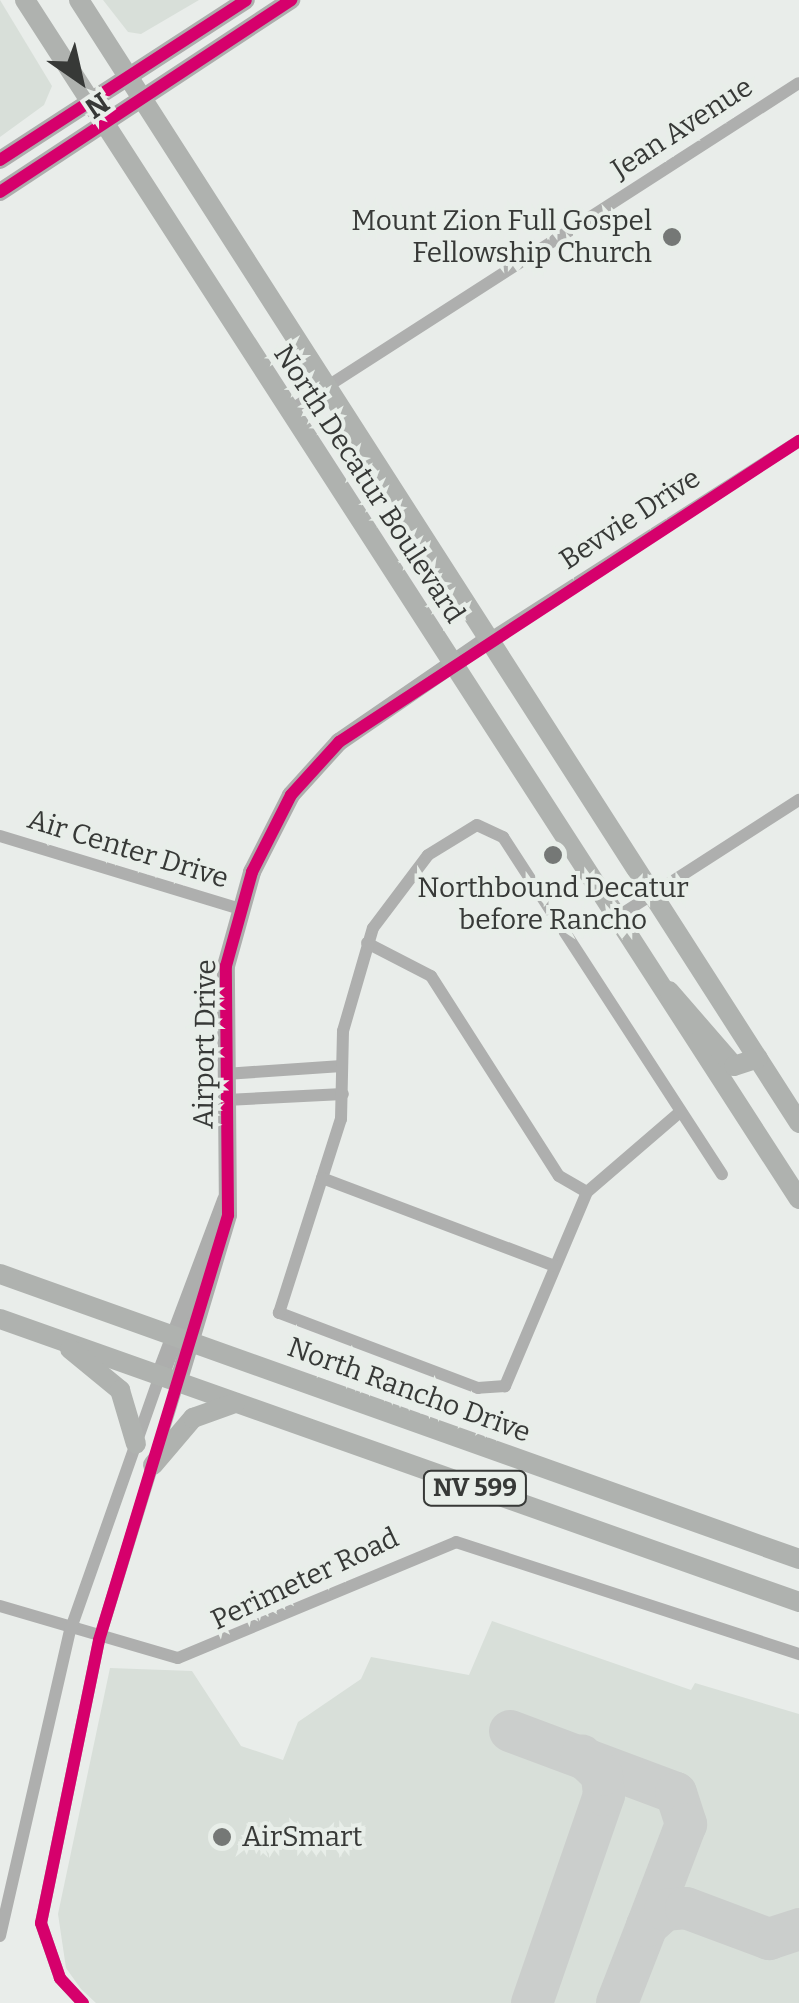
<!DOCTYPE html>
<html>
<head>
<meta charset="utf-8">
<style>
  body { margin:0 }
  #map { position:relative; width:799px; height:2003px; overflow:hidden; background:#e9edea; font-family:Bitter,serif }
  div>[style] { position:absolute }
  [style*='--x'] { left:calc(var(--x)*1px); top:calc(var(--y)*1px); width:calc(var(--w)*1px); rotate:calc(var(--a)*1deg) }
  .built>* { inset:0; background:#d8dfd9 }
  .taxiway>* { height:42px; margin:-21px; padding:0 21px; transform-origin:21px; border-radius:21px; background:#cbcecc }
  .street>* { height:12px; margin:-6px; padding:0 6px; transform-origin:6px; border-radius:6px; background:#aeafae }
  .secondary>* { height:18px; margin:-9px; padding:0 9px; transform-origin:9px; border-radius:9px; background:#adaead }
  .primary>* { height:20px; margin:-10px; padding:0 10px; transform-origin:10px; border-radius:10px; background:#afb2af }
  .cycleway>* { height:12px; margin:-6px; padding:0 6px; transform-origin:6px; border-radius:6px; background:#d6006c }
  .dots>* { width:28px; height:28px; translate:-50% -50%; box-sizing:border-box; border:5px solid #e8eee9; border-radius:50% }
  span { translate:-50% -50%; white-space:nowrap; text-align:center; line-height:1.15; -webkit-text-stroke:8px #e8eee9; paint-order:stroke }
  .shield-label span { padding:2px 8px; background:#e8eee9; border:2px solid; border-radius:8px; -webkit-text-stroke-width:0 }
  .shield-label { font-size:25px; color:#373937; font-weight:700 }
  .street-label { font-size:28px; color:#373937 }
  .poi-label { font-size:28px; color:#373937 }
  .right { translate:-100% -50%; text-align:right }
  .left { translate:0 -50%; text-align:left }
  .north { position:absolute; left:30px; top:30px; width:100px; height:100px; -webkit-text-stroke:8px #e8eee9; paint-order:stroke; rotate:146deg; font-size:28px; font-weight:700; line-height:40px; text-align:center; color:#373937 }
  .north::after { content:''; display:block; margin:auto; width:35px; height:45px; background:#373937; clip-path:polygon(50% 0,100% 100%,50% 72%,0 100%) }
</style>
</head>
<body>
<div id="map">
  <div class="built">
    <i style="clip-path:polygon(0 0,52px 86px,44px 105px,0 137px)"></i>
    <i style="clip-path:polygon(103px 0,199px 0,141px 34px,128px 32px)"></i>
    <i style="clip-path:polygon(492px 1621px,691px 1690px,695px 1683px,799px 1714px,799px 2003px,96px 2003px,81px 1989px,66px 1968px,58px 1914px,110px 1668px,192px 1671px,241px 1746px,283px 1760px,298px 1722px,361px 1679px,371px 1657px,469px 1675px)"></i>
  </div>
  <div class="taxiway">
    <i style="--x:510;--y:1731;--w:177;--a:20.5"></i>
    <i style="--x:676;--y:1793;--w:33;--a:72"></i>
    <i style="--x:686;--y:1824;--w:109;--a:110.9"></i>
    <i style="--x:532;--y:2003;--w:220;--a:-70.9"></i>
    <i style="--x:604;--y:1795;--w:20;--a:-96"></i>
    <i style="--x:602;--y:1775;--w:28;--a:-136"></i>
    <i style="--x:617;--y:2003;--w:83;--a:-68.7"></i>
    <i style="--x:647;--y:1926;--w:24;--a:-42"></i>
    <i style="--x:665;--y:1910;--w:21;--a:-5"></i>
    <i style="--x:686;--y:1908;--w:89;--a:20.5"></i>
    <i style="--x:769;--y:1939;--w:32;--a:-18"></i>
  </div>
  <div class="street">
    <i style="--x:289;--y:411;--w:606;--a:-32.75"></i>
    <i style="--x:489;--y:639;--w:368;--a:-32.6"></i>
    <i style="--x:0;--y:836;--w:252;--a:16.9"></i>
    <i style="--x:614;--y:919;--w:220;--a:-32.8"></i>
    <i style="--x:367;--y:943;--w:72;--a:27.3"></i>
    <i style="--x:431;--y:976;--w:237;--a:57.4"></i>
    <i style="--x:559;--y:1176;--w:32;--a:30"></i>
    <i style="--x:225;--y:1074;--w:117;--a:-3.9"></i>
    <i style="--x:226;--y:1100;--w:117;--a:-2.9"></i>
    <i style="--x:680;--y:1112;--w:123;--a:139.3"></i>
    <i style="--x:587;--y:1192;--w:211;--a:112.9"></i>
    <i style="--x:505;--y:1386;--w:27;--a:176"></i>
    <i style="--x:478;--y:1388;--w:213;--a:-159.3"></i>
    <i style="--x:279;--y:1313;--w:204;--a:-72.3"></i>
    <i style="--x:341;--y:1119;--w:88;--a:-88.7"></i>
    <i style="--x:343;--y:1031;--w:107;--a:-73.8"></i>
    <i style="--x:373;--y:928;--w:91;--a:-53"></i>
    <i style="--x:428;--y:855;--w:57;--a:-31.5"></i>
    <i style="--x:477;--y:825;--w:29;--a:25"></i>
    <i style="--x:503;--y:837;--w:402;--a:57"></i>
    <i style="--x:322;--y:1178;--w:249;--a:20.7"></i>
    <i style="--x:0;--y:1606;--w:185;--a:16.3"></i>
    <i style="--x:178;--y:1658;--w:301;--a:-22.6"></i>
    <i style="--x:456;--y:1542;--w:361;--a:18.1"></i>
    <i style="--x:0;--y:1936;--w:313;--a:-77.1"></i>
    <i style="--x:70;--y:1631;--w:270;--a:-70.6"></i>
    <i style="--x:83;--y:2003;--w:34;--a:-133"></i>
    <i style="--x:60;--y:1978;--w:58;--a:-109.1"></i>
    <i style="--x:41;--y:1923;--w:289;--a:-78.4"></i>
    <i style="--x:99;--y:1640;--w:269;--a:-72.9"></i>
  </div>
  <div class="secondary">
    <i style="--x:0;--y:160;--w:293;--a:-33"></i>
    <i style="--x:0;--y:192;--w:349;--a:-33.4"></i>
    <i style="--x:160;--y:1376;--w:188;--a:-69.4"></i>
    <i style="--x:178;--y:1383;--w:175;--a:-73.4"></i>
    <i style="--x:228;--y:1215;--w:249;--a:-90.5"></i>
    <i style="--x:226;--y:966;--w:98;--a:-74.5"></i>
    <i style="--x:252;--y:872;--w:86;--a:-63.1"></i>
    <i style="--x:291;--y:795;--w:72;--a:-47.8"></i>
    <i style="--x:339;--y:742;--w:182;--a:-34.5"></i>
  </div>
  <div class="primary">
    <i style="--x:25;--y:0;--w:1427;--a:57.16"></i>
    <i style="--x:79;--y:0;--w:1334;--a:57.33"></i>
    <i style="--x:669;--y:991;--w:99;--a:49.1"></i>
    <i style="--x:734;--y:1066;--w:25;--a:-18"></i>
    <i style="--x:0;--y:1274;--w:848;--a:19.63"></i>
    <i style="--x:0;--y:1319;--w:848;--a:19.5"></i>
    <i style="--x:70;--y:1349;--w:65;--a:39.4"></i>
    <i style="--x:120;--y:1390;--w:56;--a:73.5"></i>
    <i style="--x:153;--y:1465;--w:62;--a:-49.6"></i>
    <i style="--x:193;--y:1418;--w:45;--a:-19.7"></i>
  </div>
  <div class="cycleway">
    <i style="--x:0;--y:160;--w:293;--a:-33"></i>
    <i style="--x:0;--y:192;--w:349;--a:-33.4"></i>
    <i style="--x:83;--y:2003;--w:34;--a:-133"></i>
    <i style="--x:60;--y:1978;--w:58;--a:-109.1"></i>
    <i style="--x:41;--y:1923;--w:289;--a:-78.4"></i>
    <i style="--x:99;--y:1640;--w:444;--a:-73.1"></i>
    <i style="--x:228;--y:1215;--w:249;--a:-90.5"></i>
    <i style="--x:226;--y:966;--w:98;--a:-74.5"></i>
    <i style="--x:252;--y:872;--w:86;--a:-63.1"></i>
    <i style="--x:291;--y:795;--w:72;--a:-47.8"></i>
    <i style="--x:339;--y:742;--w:550;--a:-33.2"></i>
  </div>
  <div class="dots">
    <i style="left:672px;top:237px;background:#757876"></i>
    <i style="left:553px;top:855px;background:#757876"></i>
    <i style="left:222px;top:1837px;background:#757876"></i>
  </div>
  <div class="shield-label">
    <span style="left:475px;top:1488px">NV 599</span>
  </div>
  <div class="street-label">
    <span style="left:682px;top:128px;rotate:-33deg">Jean Avenue</span>
    <span style="left:369px;top:484px;rotate:57deg">North Decatur Boulevard</span>
    <span style="left:630px;top:519px;rotate:-33deg">Bevvie Drive</span>
    <span style="left:128px;top:849px;rotate:17deg">Air Center Drive</span>
    <span style="left:205px;top:1044px;rotate:-89deg">Airport Drive</span>
    <span style="left:409px;top:1390px;rotate:20deg">North Rancho Drive</span>
    <span style="left:305px;top:1579px;rotate:-25deg">Perimeter Road</span>
  </div>
  <div class="poi-label">
    <span class="right" style="left:652px;top:237px">Mount Zion Full Gospel<br>Fellowship Church</span>
    <span style="left:553px;top:904px">Northbound Decatur<br>before Rancho</span>
    <span class="left" style="left:242px;top:1837px">AirSmart</span>
  </div>
  <div class="north">N</div>
</div>
</body>
</html>
